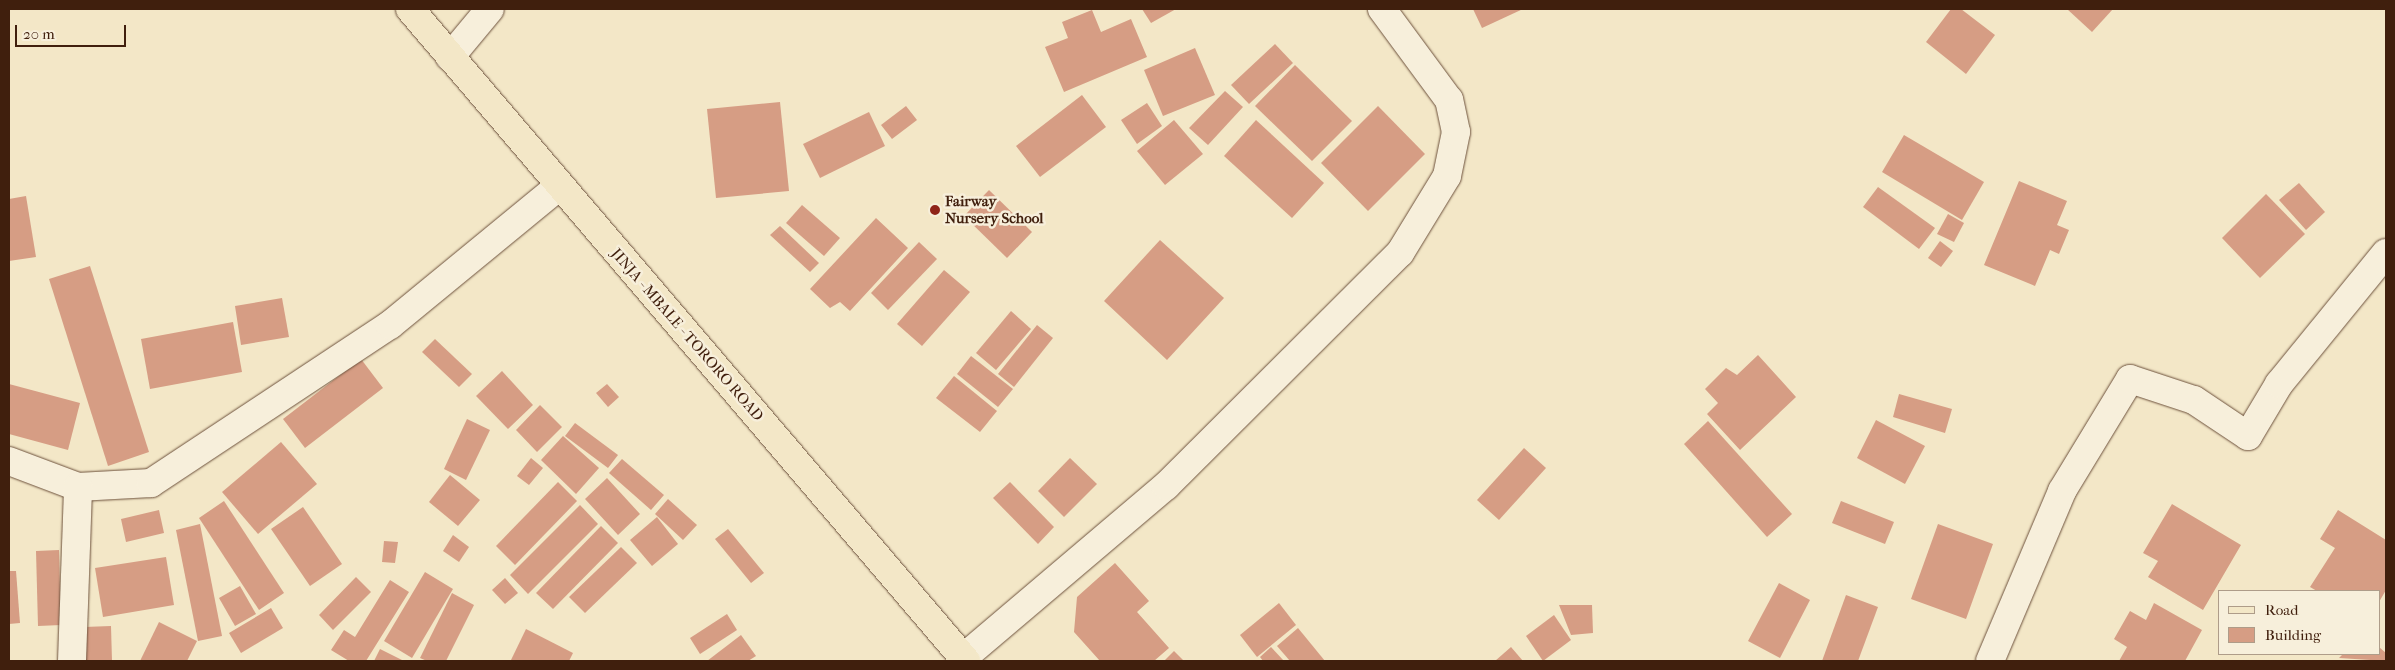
<!DOCTYPE html>
<html>
<head>
<meta charset="utf-8">
<style>
  body { margin:0 }
  #map { position:relative; width:2395px; height:670px; overflow:hidden; background:#f3e7c7; font-family:"IM FELL French Canon",serif }
  div>[style] { position:absolute }
  [style*='--x'] { left:calc(var(--x)*1px); top:calc(var(--y)*1px); width:calc(var(--w)*1px); rotate:calc(var(--a)*1deg) }
  .building>* { inset:0; background:#d69d84 }
  .roads { filter:drop-shadow(0 0 1px #6d513c) drop-shadow(0 0 1px #6d513c) }
  .minor>* { height:28px; margin:-14px; padding:0 14px; transform-origin:14px; border-radius:14px; background:#f7efdb }
  .primary>* { height:28px; margin:-14px; padding:0 14px; transform-origin:14px; border-radius:14px; background:#f3e7c7 }
  .dots>* { width:14px; height:14px; translate:-50% -50%; box-sizing:border-box; border:2px solid #f7efdb; border-radius:50% }
  span { translate:-50% -50%; white-space:nowrap; text-align:center; line-height:1.15; -webkit-text-stroke:5px #f7efdb; paint-order:stroke }
  .poi-label { font-size:15px; color:#401f0d; font-weight:700 }
  .left { translate:0 -50%; text-align:left }
  .street-label { font-size:15px; color:#401f0d }
  .frame { position:absolute; inset:0; border:10px solid #401f0d; pointer-events:none }
  .legend { position:absolute; left:2218px; top:590px; width:162px; height:65px; box-sizing:border-box; background:#f7efdb; border:1px solid #ae9c89; margin:0; padding:6px 9px; list-style:none; font-size:15px; color:#401f0d }
  .legend li { display:flex; align-items:center; gap:10px; height:25px }
  .legend b { width:25px; border:1px solid #ae9c89 }
  .scale { position:absolute; left:15px; top:25px; width:111px; height:22px; box-sizing:border-box; border:2px solid #401f0d; border-top:0; padding-left:6px; font-size:15px; line-height:18px; white-space:nowrap; color:#401f0d; -webkit-text-stroke:4px #f7efdb; paint-order:stroke }
</style>
</head>
<body>
<div id="map">
  <div class="building">
    <i style="clip-path:polygon(1142px 9px,1176px 9px,1151px 23px)"></i>
    <i style="clip-path:polygon(1473px 9px,1523px 9px,1482px 28px)"></i>
    <i style="clip-path:polygon(1951px 9px,1961px 9px,1995px 35px,1966px 74px,1926px 42px)"></i>
    <i style="clip-path:polygon(2067px 9px,2113px 9px,2092px 32px)"></i>
    <i style="clip-path:polygon(1092px 10px,1101px 32px,1131px 19px,1147px 57px,1064px 92px,1045px 47px,1068px 38px,1062px 22px)"></i>
    <i style="clip-path:polygon(1275px 44px,1293px 63px,1249px 104px,1231px 85px)"></i>
    <i style="clip-path:polygon(1195px 48px,1215px 95px,1163px 116px,1144px 70px)"></i>
    <i style="clip-path:polygon(1295px 65px,1352px 121px,1312px 161px,1255px 106px)"></i>
    <i style="clip-path:polygon(1225px 91px,1243px 107px,1208px 145px,1189px 128px)"></i>
    <i style="clip-path:polygon(1082px 95px,1106px 127px,1040px 177px,1016px 146px)"></i>
    <i style="clip-path:polygon(780px 102px,789px 191px,716px 198px,707px 109px)"></i>
    <i style="clip-path:polygon(1147px 103px,1162px 126px,1137px 144px,1121px 120px)"></i>
    <i style="clip-path:polygon(906px 106px,917px 120px,892px 139px,881px 125px)"></i>
    <i style="clip-path:polygon(1378px 106px,1425px 154px,1368px 211px,1321px 163px)"></i>
    <i style="clip-path:polygon(869px 112px,885px 146px,820px 178px,803px 144px)"></i>
    <i style="clip-path:polygon(1174px 120px,1203px 154px,1165px 185px,1137px 151px)"></i>
    <i style="clip-path:polygon(1256px 120px,1324px 183px,1292px 218px,1224px 156px)"></i>
    <i style="clip-path:polygon(1904px 135px,1984px 182px,1962px 220px,1882px 172px)"></i>
    <i style="clip-path:polygon(2019px 181px,2067px 201px,2057px 225px,2069px 230px,2059px 254px,2050px 250px,2035px 286px,1984px 265px)"></i>
    <i style="clip-path:polygon(2299px 183px,2325px 212px,2306px 230px,2279px 200px)"></i>
    <i style="clip-path:polygon(1878px 187px,1935px 228px,1919px 249px,1863px 207px)"></i>
    <i style="clip-path:polygon(989px 190px,1032px 232px,1007px 258px,964px 216px)"></i>
    <i style="clip-path:polygon(2266px 194px,2305px 234px,2260px 278px,2222px 238px)"></i>
    <i style="clip-path:polygon(26px 196px,36px 257px,9px 261px,9px 199px)"></i>
    <i style="clip-path:polygon(802px 205px,840px 238px,824px 256px,786px 223px)"></i>
    <i style="clip-path:polygon(1948px 214px,1964px 223px,1954px 242px,1937px 234px)"></i>
    <i style="clip-path:polygon(876px 218px,908px 248px,850px 311px,840px 302px,830px 308px,810px 289px)"></i>
    <i style="clip-path:polygon(780px 226px,819px 263px,810px 272px,770px 235px)"></i>
    <i style="clip-path:polygon(1160px 240px,1224px 298px,1167px 360px,1104px 301px)"></i>
    <i style="clip-path:polygon(1940px 241px,1953px 251px,1941px 267px,1928px 258px)"></i>
    <i style="clip-path:polygon(919px 242px,937px 259px,888px 310px,871px 293px)"></i>
    <i style="clip-path:polygon(90px 266px,149px 452px,108px 466px,49px 279px)"></i>
    <i style="clip-path:polygon(944px 270px,970px 292px,922px 346px,897px 324px)"></i>
    <i style="clip-path:polygon(282px 298px,289px 337px,241px 345px,235px 306px)"></i>
    <i style="clip-path:polygon(1011px 311px,1031px 329px,996px 370px,976px 353px)"></i>
    <i style="clip-path:polygon(233px 322px,242px 372px,150px 389px,141px 339px)"></i>
    <i style="clip-path:polygon(1037px 325px,1053px 338px,1014px 387px,998px 374px)"></i>
    <i style="clip-path:polygon(435px 339px,472px 374px,459px 387px,422px 352px)"></i>
    <i style="clip-path:polygon(1758px 355px,1796px 397px,1740px 450px,1707px 414px,1718px 403px,1705px 389px,1726px 368px,1737px 375px)"></i>
    <i style="clip-path:polygon(971px 356px,1013px 389px,998px 407px,957px 374px)"></i>
    <i style="clip-path:polygon(361px 359px,383px 388px,305px 448px,283px 419px)"></i>
    <i style="clip-path:polygon(502px 371px,533px 405px,508px 429px,476px 396px)"></i>
    <i style="clip-path:polygon(954px 376px,997px 411px,980px 432px,936px 398px)"></i>
    <i style="clip-path:polygon(9px 384px,80px 403px,68px 450px,9px 434px)"></i>
    <i style="clip-path:polygon(607px 384px,619px 397px,608px 407px,596px 393px)"></i>
    <i style="clip-path:polygon(1899px 394px,1952px 409px,1945px 433px,1893px 417px)"></i>
    <i style="clip-path:polygon(540px 405px,562px 427px,537px 452px,516px 430px)"></i>
    <i style="clip-path:polygon(467px 419px,490px 430px,466px 480px,444px 469px)"></i>
    <i style="clip-path:polygon(1876px 420px,1925px 446px,1905px 484px,1857px 458px)"></i>
    <i style="clip-path:polygon(1708px 421px,1792px 514px,1767px 537px,1684px 444px)"></i>
    <i style="clip-path:polygon(575px 423px,618px 455px,608px 468px,565px 436px)"></i>
    <i style="clip-path:polygon(563px 436px,599px 468px,576px 494px,541px 460px)"></i>
    <i style="clip-path:polygon(281px 442px,317px 484px,258px 534px,222px 492px)"></i>
    <i style="clip-path:polygon(1524px 448px,1546px 468px,1499px 520px,1477px 500px)"></i>
    <i style="clip-path:polygon(531px 458px,543px 468px,529px 485px,517px 476px)"></i>
    <i style="clip-path:polygon(1070px 458px,1097px 484px,1064px 517px,1038px 491px)"></i>
    <i style="clip-path:polygon(622px 459px,664px 495px,651px 510px,609px 473px)"></i>
    <i style="clip-path:polygon(450px 475px,480px 500px,458px 526px,429px 502px)"></i>
    <i style="clip-path:polygon(607px 478px,640px 514px,618px 535px,585px 499px)"></i>
    <i style="clip-path:polygon(558px 482px,577px 501px,515px 565px,496px 546px)"></i>
    <i style="clip-path:polygon(1010px 482px,1054px 527px,1038px 544px,993px 498px)"></i>
    <i style="clip-path:polygon(668px 499px,697px 525px,683px 540px,655px 514px)"></i>
    <i style="clip-path:polygon(224px 501px,284px 593px,259px 610px,199px 518px)"></i>
    <i style="clip-path:polygon(1841px 501px,1894px 522px,1885px 544px,1832px 523px)"></i>
    <i style="clip-path:polygon(2172px 504px,2241px 545px,2203px 610px,2148px 577px,2158px 561px,2143px 553px)"></i>
    <i style="clip-path:polygon(580px 505px,598px 524px,528px 594px,510px 575px)"></i>
    <i style="clip-path:polygon(303px 507px,342px 564px,310px 586px,271px 529px)"></i>
    <i style="clip-path:polygon(159px 510px,164px 533px,126px 542px,121px 519px)"></i>
    <i style="clip-path:polygon(2338px 510px,2386px 540px,2386px 590px,2379px 602px,2379px 591px,2317px 591px,2310px 587px,2335px 548px,2320px 539px)"></i>
    <i style="clip-path:polygon(657px 517px,678px 544px,652px 566px,630px 540px)"></i>
    <i style="clip-path:polygon(200px 524px,222px 636px,198px 641px,176px 530px)"></i>
    <i style="clip-path:polygon(1938px 524px,1993px 544px,1966px 619px,1911px 599px)"></i>
    <i style="clip-path:polygon(601px 526px,618px 543px,553px 609px,536px 593px)"></i>
    <i style="clip-path:polygon(728px 529px,764px 573px,751px 583px,715px 539px)"></i>
    <i style="clip-path:polygon(453px 535px,469px 547px,459px 562px,443px 551px)"></i>
    <i style="clip-path:polygon(384px 541px,398px 542px,395px 563px,382px 562px)"></i>
    <i style="clip-path:polygon(621px 547px,637px 563px,585px 613px,569px 597px)"></i>
    <i style="clip-path:polygon(59px 550px,61px 625px,38px 626px,36px 551px)"></i>
    <i style="clip-path:polygon(166px 557px,174px 605px,103px 617px,95px 568px)"></i>
    <i style="clip-path:polygon(1115px 563px,1149px 601px,1137px 612px,1169px 648px,1154px 661px,1100px 661px,1074px 632px,1077px 597px)"></i>
    <i style="clip-path:polygon(9px 571px,16px 571px,20px 623px,9px 624px)"></i>
    <i style="clip-path:polygon(425px 572px,453px 589px,412px 658px,384px 641px)"></i>
    <i style="clip-path:polygon(356px 577px,371px 592px,333px 630px,319px 615px)"></i>
    <i style="clip-path:polygon(505px 578px,518px 593px,505px 604px,492px 590px)"></i>
    <i style="clip-path:polygon(390px 580px,409px 592px,366px 661px,349px 661px,331px 650px,344px 630px,355px 637px)"></i>
    <i style="clip-path:polygon(1779px 583px,1810px 600px,1780px 658px,1748px 641px)"></i>
    <i style="clip-path:polygon(240px 586px,256px 614px,235px 626px,219px 598px)"></i>
    <i style="clip-path:polygon(452px 593px,474px 605px,446px 661px,427px 661px,420px 658px)"></i>
    <i style="clip-path:polygon(1846px 595px,1878px 607px,1858px 661px,1822px 661px)"></i>
    <i style="clip-path:polygon(1279px 603px,1296px 625px,1257px 657px,1240px 635px)"></i>
    <i style="clip-path:polygon(2154px 603px,2202px 630px,2185px 661px,2119px 661px,2127px 647px,2114px 639px,2130px 611px,2146px 620px)"></i>
    <i style="clip-path:polygon(1559px 605px,1592px 605px,1593px 633px,1571px 635px)"></i>
    <i style="clip-path:polygon(271px 608px,283px 628px,241px 653px,229px 633px)"></i>
    <i style="clip-path:polygon(727px 614px,737px 630px,700px 654px,690px 638px)"></i>
    <i style="clip-path:polygon(1554px 615px,1571px 640px,1543px 661px,1526px 636px)"></i>
    <i style="clip-path:polygon(159px 622px,197px 641px,187px 661px,140px 661px)"></i>
    <i style="clip-path:polygon(111px 626px,112px 661px,85px 661px,84px 627px)"></i>
    <i style="clip-path:polygon(1298px 628px,1325px 661px,1290px 661px,1277px 646px)"></i>
    <i style="clip-path:polygon(526px 629px,573px 653px,569px 661px,511px 660px)"></i>
    <i style="clip-path:polygon(741px 635px,756px 656px,748px 661px,707px 661px)"></i>
    <i style="clip-path:polygon(1271px 647px,1284px 661px,1263px 661px,1260px 657px)"></i>
    <i style="clip-path:polygon(1511px 647px,1523px 661px,1495px 661px)"></i>
    <i style="clip-path:polygon(2379px 647px,2386px 653px,2386px 661px,2339px 658px,2343px 654px,2379px 654px)"></i>
    <i style="clip-path:polygon(380px 649px,404px 661px,374px 661px)"></i>
    <i style="clip-path:polygon(1174px 651px,1184px 661px,1164px 661px)"></i>
  </div>
  <div class="roads">
    <div class="minor">
      <i style="--x:450;--y:57;--w:62;--a:-50.2"></i>
      <i style="--x:9;--y:461;--w:74;--a:20.6"></i>
      <i style="--x:78;--y:487;--w:73;--a:-3.1"></i>
      <i style="--x:151;--y:483;--w:287;--a:-33.5"></i>
      <i style="--x:390;--y:325;--w:219;--a:-39.4"></i>
      <i style="--x:963;--y:658;--w:266;--a:-40.3"></i>
      <i style="--x:1166;--y:486;--w:330;--a:-44.9"></i>
      <i style="--x:1400;--y:253;--w:90;--a:-58.6"></i>
      <i style="--x:1447;--y:176;--w:45;--a:-78.4"></i>
      <i style="--x:1456;--y:132;--w:33;--a:-102"></i>
      <i style="--x:1449;--y:100;--w:113;--a:-126.4"></i>
      <i style="--x:72;--y:661;--w:174;--a:-88"></i>
      <i style="--x:1990;--y:661;--w:185;--a:-67"></i>
      <i style="--x:2062;--y:491;--w:131;--a:-58.7"></i>
      <i style="--x:2130;--y:379;--w:67;--a:18.2"></i>
      <i style="--x:2194;--y:400;--w:65;--a:33.7"></i>
      <i style="--x:2248;--y:436;--w:61;--a:-59.2"></i>
      <i style="--x:2279;--y:384;--w:169;--a:-50.8"></i>
    </div>
    <div class="primary">
      <i style="--x:410;--y:9;--w:857;--a:49.54"></i>
    </div>
  </div>
  <div class="dots">
    <i style="left:935px;top:210px;background:#8f2418"></i>
  </div>
  <div class="poi-label">
    <span class="left" style="left:945px;top:210px">Fairway<br>Nursery School</span>
  </div>
  <div class="street-label">
    <span style="left:687px;top:335px;rotate:49deg">JINJA - MBALE - TORORO ROAD</span>
  </div>
  <div class="frame"></div>
  <ul class="legend">
  <li><b style="height:6px;background:#f3e7c7"></b>Road</li>
  <li><b style="height:14px;background:#d69d84"></b>Building</li>
  </ul>
  <div class="scale">20 m</div>
</div>
</body>
</html>
